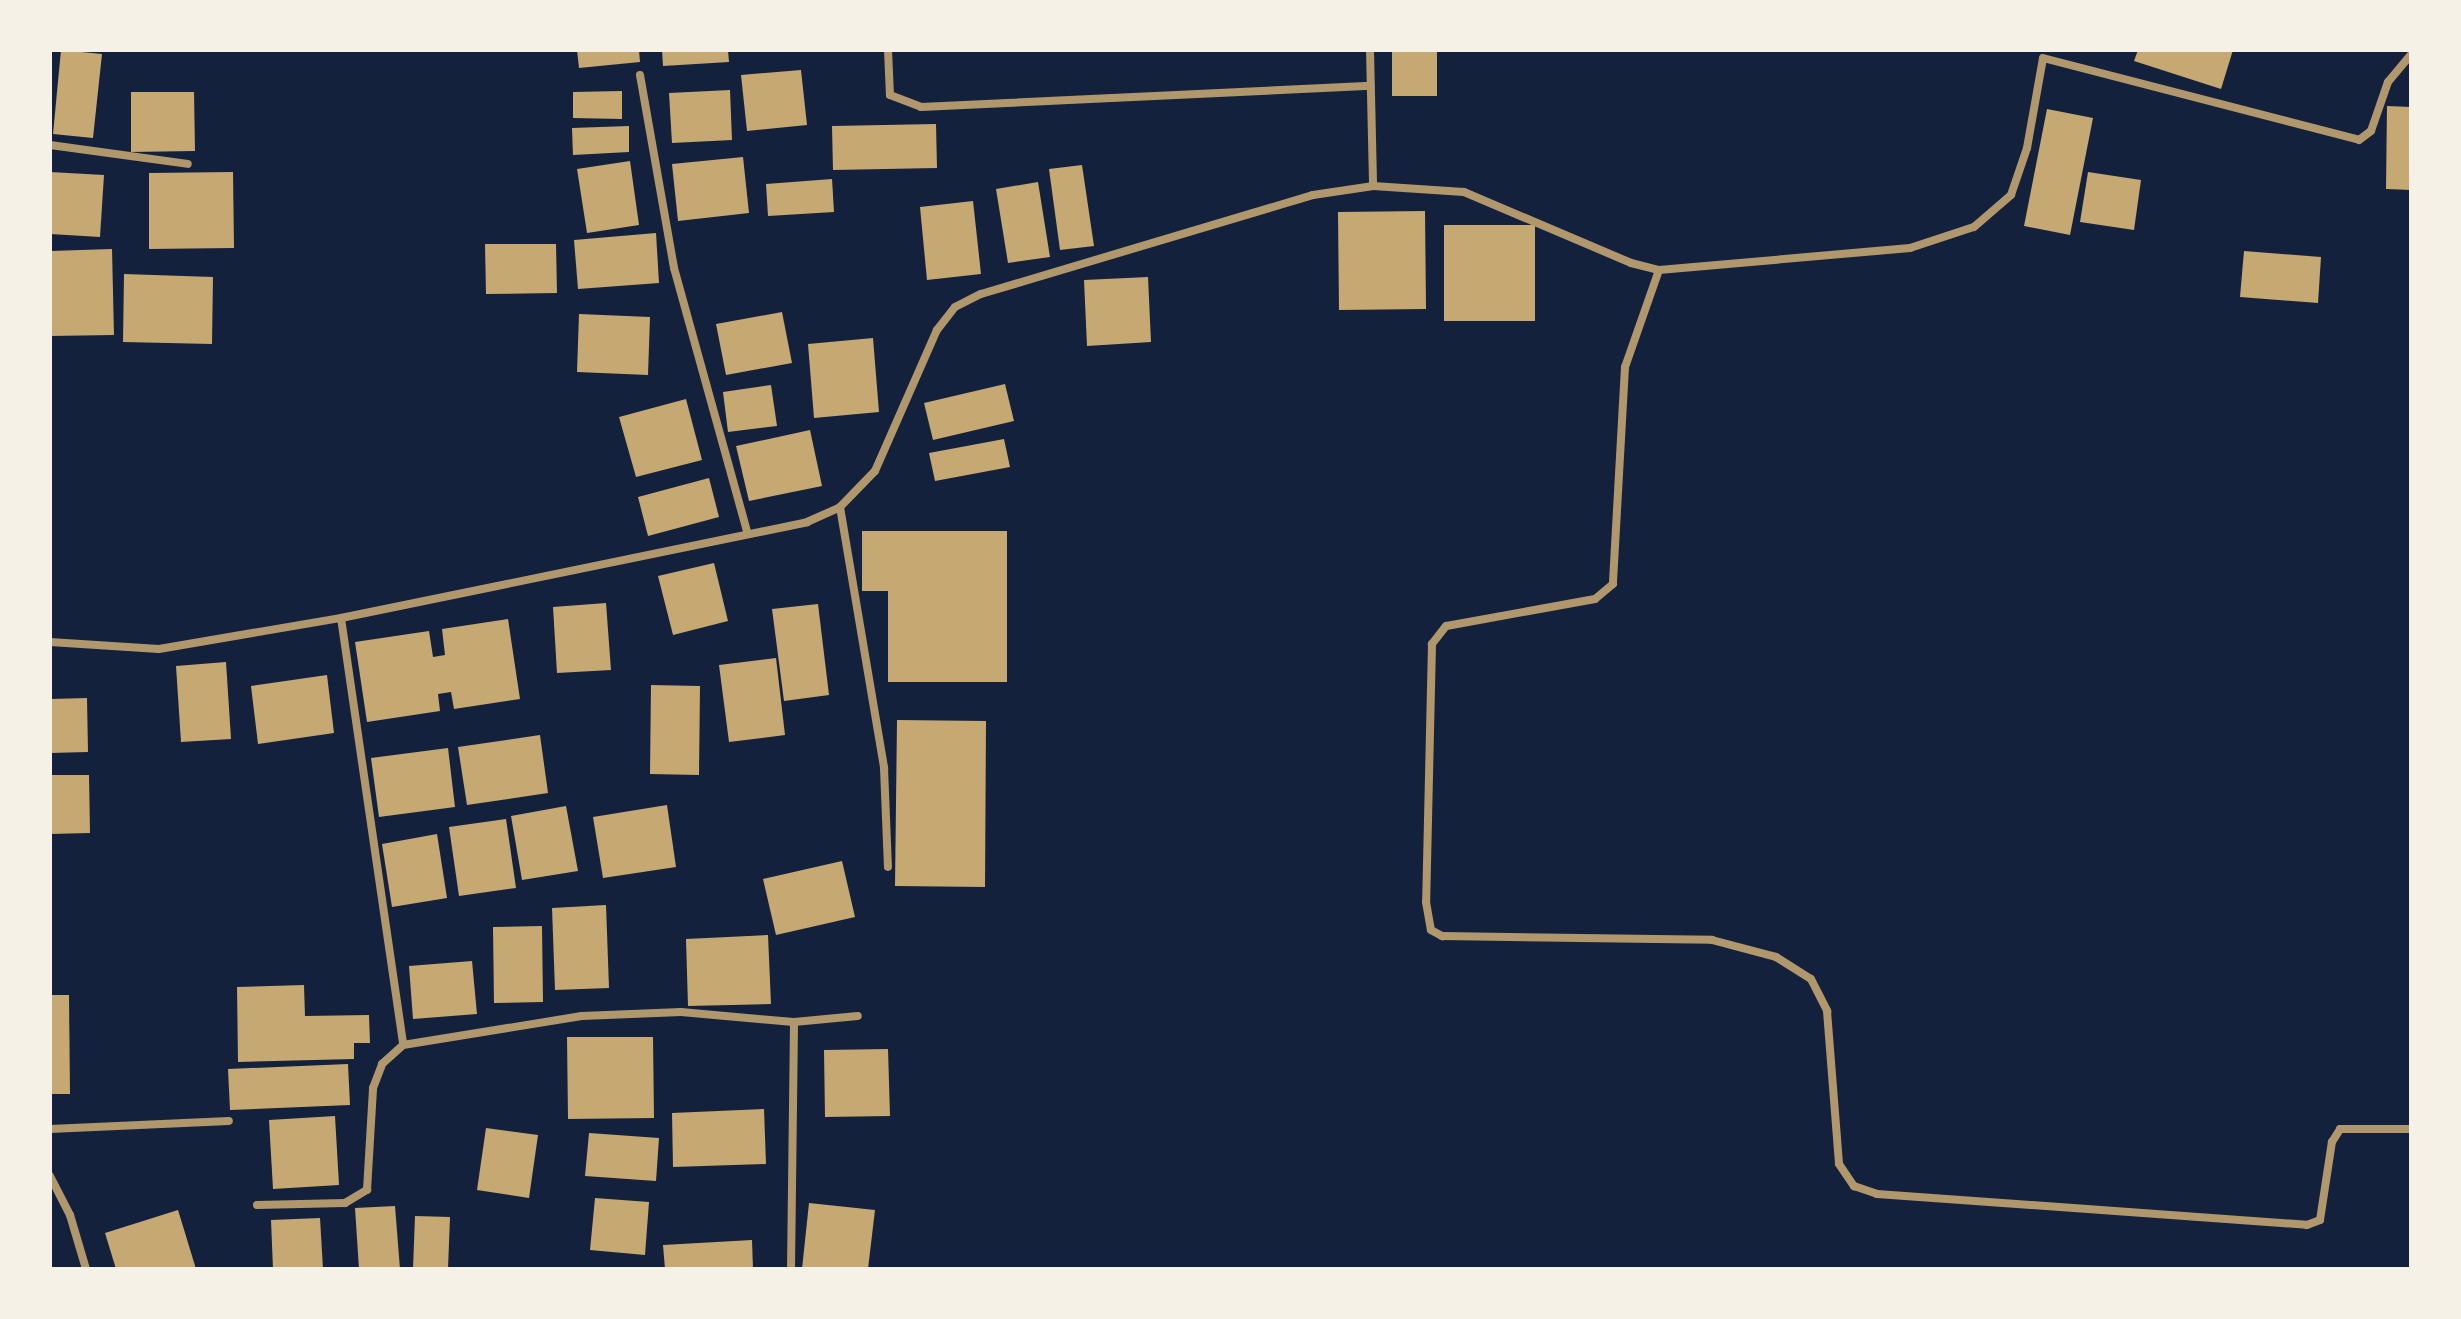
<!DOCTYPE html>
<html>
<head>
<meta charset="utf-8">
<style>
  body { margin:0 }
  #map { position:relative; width:2461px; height:1319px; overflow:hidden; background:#14213d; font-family:"Asap Condensed",sans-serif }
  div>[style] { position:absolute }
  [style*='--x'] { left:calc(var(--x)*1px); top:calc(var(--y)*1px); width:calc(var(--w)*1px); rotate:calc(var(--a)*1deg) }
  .building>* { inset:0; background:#c6a872 }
  .minor>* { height:8px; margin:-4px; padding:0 4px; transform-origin:4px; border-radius:4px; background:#b1986c }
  span { translate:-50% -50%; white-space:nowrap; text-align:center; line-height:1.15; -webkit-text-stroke:6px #f6f1e7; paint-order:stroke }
  .frame { position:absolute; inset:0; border:52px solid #f6f1e7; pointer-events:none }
</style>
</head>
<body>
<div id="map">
  <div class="building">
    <i style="clip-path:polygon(61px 50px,102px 54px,93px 138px,53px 134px)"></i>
    <i style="clip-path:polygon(577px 50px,639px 50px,640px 62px,579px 68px)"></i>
    <i style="clip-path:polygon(662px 50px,728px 50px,729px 62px,663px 66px)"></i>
    <i style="clip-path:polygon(1392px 50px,1437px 50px,1437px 96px,1392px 96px)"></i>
    <i style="clip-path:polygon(2138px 50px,2233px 50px,2221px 89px,2134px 61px)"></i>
    <i style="clip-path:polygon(801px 70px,807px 125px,747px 131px,741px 75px)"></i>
    <i style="clip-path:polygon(730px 90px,732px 140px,672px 143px,669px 93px)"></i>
    <i style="clip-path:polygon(622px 91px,622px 119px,573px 118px,573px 92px)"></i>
    <i style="clip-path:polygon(131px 92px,194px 92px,195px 151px,131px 152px)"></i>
    <i style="clip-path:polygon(2387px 106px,2411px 107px,2411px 190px,2386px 189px)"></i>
    <i style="clip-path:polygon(2047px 109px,2093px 118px,2070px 235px,2024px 226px)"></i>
    <i style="clip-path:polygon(936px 124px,937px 168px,833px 170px,832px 126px)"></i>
    <i style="clip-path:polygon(629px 126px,629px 152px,573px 155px,572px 128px)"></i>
    <i style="clip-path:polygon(743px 157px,749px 213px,678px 221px,672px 164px)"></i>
    <i style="clip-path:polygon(630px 161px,639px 225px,587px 233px,577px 169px)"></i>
    <i style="clip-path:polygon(1082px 165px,1094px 246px,1060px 250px,1049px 169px)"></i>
    <i style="clip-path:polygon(50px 172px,104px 175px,100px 237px,50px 234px)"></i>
    <i style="clip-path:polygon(233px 172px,234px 248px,149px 249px,149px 173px)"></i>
    <i style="clip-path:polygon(2088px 172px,2141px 180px,2134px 230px,2080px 222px)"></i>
    <i style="clip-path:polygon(832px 179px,834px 212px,768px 216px,766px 184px)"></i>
    <i style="clip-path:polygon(1038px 182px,1050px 257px,1008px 263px,996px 189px)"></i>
    <i style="clip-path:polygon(973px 201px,981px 274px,927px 280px,920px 207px)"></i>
    <i style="clip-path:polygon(1425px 211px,1426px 309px,1339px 310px,1338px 212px)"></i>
    <i style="clip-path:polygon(1444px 225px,1535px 225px,1535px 321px,1444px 321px)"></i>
    <i style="clip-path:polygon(656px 233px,659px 283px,578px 289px,574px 240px)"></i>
    <i style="clip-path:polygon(485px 244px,556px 244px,557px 293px,486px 294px)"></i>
    <i style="clip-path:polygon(112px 249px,114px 335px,50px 336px,50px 251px)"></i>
    <i style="clip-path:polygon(2244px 251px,2321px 257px,2318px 303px,2240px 297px)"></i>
    <i style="clip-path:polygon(124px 274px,213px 277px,212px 344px,123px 342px)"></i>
    <i style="clip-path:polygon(1148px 277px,1151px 342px,1087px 346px,1084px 280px)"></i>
    <i style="clip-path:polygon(782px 312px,792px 363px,726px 375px,716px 324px)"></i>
    <i style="clip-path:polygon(579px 314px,650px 317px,648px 375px,577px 372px)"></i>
    <i style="clip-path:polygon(873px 338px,879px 412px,814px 418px,808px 344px)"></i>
    <i style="clip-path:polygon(1005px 384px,1014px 421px,933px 440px,924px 403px)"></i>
    <i style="clip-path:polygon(771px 385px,777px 426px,728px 432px,723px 392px)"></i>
    <i style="clip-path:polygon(686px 399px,702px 460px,636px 477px,619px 417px)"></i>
    <i style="clip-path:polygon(810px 430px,822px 486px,749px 501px,736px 446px)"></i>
    <i style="clip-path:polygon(1004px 439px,1010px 467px,935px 481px,929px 453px)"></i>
    <i style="clip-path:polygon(709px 478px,719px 517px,648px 536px,638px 497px)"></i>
    <i style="clip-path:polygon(862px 531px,1007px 531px,1007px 682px,888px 682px,888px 591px,862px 591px)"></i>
    <i style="clip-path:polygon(714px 563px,728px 621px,673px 635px,658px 576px)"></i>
    <i style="clip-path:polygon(606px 603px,611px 670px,557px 673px,553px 607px)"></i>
    <i style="clip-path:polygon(818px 604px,829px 695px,784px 701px,772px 609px)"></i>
    <i style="clip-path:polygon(508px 619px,520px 699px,454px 709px,451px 692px,438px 694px,440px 711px,367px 722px,355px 642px,429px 631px,433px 657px,445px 655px,442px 629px)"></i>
    <i style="clip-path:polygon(776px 658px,785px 735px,729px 742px,719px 665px)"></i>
    <i style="clip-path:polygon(226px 662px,231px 739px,181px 742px,176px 666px)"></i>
    <i style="clip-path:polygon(327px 675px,334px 733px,258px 744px,251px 686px)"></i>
    <i style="clip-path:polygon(651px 685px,700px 686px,699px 775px,650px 774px)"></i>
    <i style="clip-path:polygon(87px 698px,88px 752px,50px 753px,50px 699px)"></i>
    <i style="clip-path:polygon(897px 720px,986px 721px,985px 887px,895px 886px)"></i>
    <i style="clip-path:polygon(540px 735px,548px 793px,467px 805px,458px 747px)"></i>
    <i style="clip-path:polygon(448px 748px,455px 807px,379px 817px,371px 758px)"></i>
    <i style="clip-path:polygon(50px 775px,89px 775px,90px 833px,50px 834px)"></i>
    <i style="clip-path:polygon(667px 805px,676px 867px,603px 878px,593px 817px)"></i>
    <i style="clip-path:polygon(566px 806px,578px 871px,522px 880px,511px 816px)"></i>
    <i style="clip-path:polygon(506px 819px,516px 888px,459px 896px,449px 827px)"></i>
    <i style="clip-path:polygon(437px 834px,447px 898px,392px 907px,382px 844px)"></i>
    <i style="clip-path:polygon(842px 861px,855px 917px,776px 935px,763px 879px)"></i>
    <i style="clip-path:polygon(606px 905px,609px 988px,555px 990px,552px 908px)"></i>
    <i style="clip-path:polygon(542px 926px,543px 1002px,494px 1003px,493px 927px)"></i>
    <i style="clip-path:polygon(768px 935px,771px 1004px,688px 1006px,686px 939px)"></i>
    <i style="clip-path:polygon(472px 961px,477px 1014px,413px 1019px,409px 966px)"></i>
    <i style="clip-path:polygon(304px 985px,305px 1016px,369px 1015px,370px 1043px,354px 1043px,354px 1059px,238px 1062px,237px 987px)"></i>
    <i style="clip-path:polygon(50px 995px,69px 995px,70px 1094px,50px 1094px)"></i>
    <i style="clip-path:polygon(567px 1037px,653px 1037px,654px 1118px,568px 1119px)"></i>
    <i style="clip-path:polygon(888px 1049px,890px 1116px,825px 1117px,824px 1050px)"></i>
    <i style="clip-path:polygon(348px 1064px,350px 1105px,230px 1110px,228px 1069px)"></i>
    <i style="clip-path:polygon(764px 1109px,766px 1164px,673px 1167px,672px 1113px)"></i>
    <i style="clip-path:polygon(335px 1116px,339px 1185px,273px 1189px,269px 1120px)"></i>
    <i style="clip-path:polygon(486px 1128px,538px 1135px,529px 1198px,477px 1190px)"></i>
    <i style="clip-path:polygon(589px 1133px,659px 1138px,656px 1181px,585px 1176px)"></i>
    <i style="clip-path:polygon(595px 1198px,649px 1202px,645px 1255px,590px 1250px)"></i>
    <i style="clip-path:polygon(809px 1203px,875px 1210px,868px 1269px,802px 1269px)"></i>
    <i style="clip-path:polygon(395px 1206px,400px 1269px,359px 1269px,355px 1208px)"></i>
    <i style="clip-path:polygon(178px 1210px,196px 1269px,116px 1269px,105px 1233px)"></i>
    <i style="clip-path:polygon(415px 1216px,450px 1217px,448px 1269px,413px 1269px)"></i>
    <i style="clip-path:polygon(320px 1218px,323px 1269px,273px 1269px,271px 1220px)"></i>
    <i style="clip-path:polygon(752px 1240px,753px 1269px,665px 1269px,663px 1245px)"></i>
  </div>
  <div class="minor">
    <i style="--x:888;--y:50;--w:45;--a:87.5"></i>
    <i style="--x:890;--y:95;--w:33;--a:21"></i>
    <i style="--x:921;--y:107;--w:450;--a:-2.7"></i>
    <i style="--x:1370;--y:50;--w:136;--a:88.7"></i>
    <i style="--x:640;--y:75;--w:196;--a:80"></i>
    <i style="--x:674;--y:268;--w:276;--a:74.5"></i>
    <i style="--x:50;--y:145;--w:139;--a:7.8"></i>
    <i style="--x:1659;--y:270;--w:103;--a:109.3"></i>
    <i style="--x:1625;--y:367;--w:217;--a:93.2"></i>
    <i style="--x:1613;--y:584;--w:23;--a:140"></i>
    <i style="--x:1595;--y:599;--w:151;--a:169.7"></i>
    <i style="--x:1446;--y:626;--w:23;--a:128"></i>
    <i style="--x:1432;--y:644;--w:258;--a:91.3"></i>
    <i style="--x:1426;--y:902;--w:28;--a:80"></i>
    <i style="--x:1431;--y:930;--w:13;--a:29"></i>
    <i style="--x:1442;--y:936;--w:270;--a:0.8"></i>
    <i style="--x:1712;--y:940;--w:66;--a:14.9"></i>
    <i style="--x:1776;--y:957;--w:41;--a:32.2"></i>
    <i style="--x:1811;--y:979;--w:36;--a:63"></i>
    <i style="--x:1827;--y:1011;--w:153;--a:85.5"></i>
    <i style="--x:1839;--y:1164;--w:27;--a:56"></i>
    <i style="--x:1854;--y:1186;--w:24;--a:19"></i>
    <i style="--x:1877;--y:1194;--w:431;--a:4.1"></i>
    <i style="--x:2307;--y:1225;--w:14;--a:-21"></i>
    <i style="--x:2320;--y:1220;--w:79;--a:-81.3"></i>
    <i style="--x:2332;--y:1142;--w:15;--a:-58"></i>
    <i style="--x:2340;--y:1129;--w:71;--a:0"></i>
    <i style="--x:840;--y:507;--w:265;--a:80.4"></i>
    <i style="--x:884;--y:768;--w:99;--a:87.7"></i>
    <i style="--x:341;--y:618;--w:431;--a:81.7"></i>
    <i style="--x:50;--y:642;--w:109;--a:3.7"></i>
    <i style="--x:159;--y:649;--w:185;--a:-9.7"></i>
    <i style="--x:341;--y:618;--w:476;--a:-11.6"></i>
    <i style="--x:807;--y:522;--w:36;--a:-24"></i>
    <i style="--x:840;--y:507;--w:50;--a:-45.8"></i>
    <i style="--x:875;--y:471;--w:154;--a:-66.3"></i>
    <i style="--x:937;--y:330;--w:29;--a:-52"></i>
    <i style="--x:955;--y:307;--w:29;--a:-27"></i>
    <i style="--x:981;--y:294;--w:346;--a:-16.6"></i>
    <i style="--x:1313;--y:195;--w:61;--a:-8.5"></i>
    <i style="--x:1373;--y:186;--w:91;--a:3.8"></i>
    <i style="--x:1464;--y:192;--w:181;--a:23"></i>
    <i style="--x:1631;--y:263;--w:29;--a:14"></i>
    <i style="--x:1659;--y:270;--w:252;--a:-5"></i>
    <i style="--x:1910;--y:248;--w:67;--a:-18.2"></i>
    <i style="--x:1974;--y:227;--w:49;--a:-40.9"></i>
    <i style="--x:2011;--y:195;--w:50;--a:-71.2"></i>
    <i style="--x:2027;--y:148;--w:91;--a:-79.9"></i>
    <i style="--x:2043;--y:58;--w:326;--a:14.5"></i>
    <i style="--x:2359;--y:140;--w:15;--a:-37"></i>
    <i style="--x:2371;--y:131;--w:52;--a:-70.9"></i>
    <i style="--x:2388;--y:82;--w:35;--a:-50"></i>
    <i style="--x:50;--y:1129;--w:179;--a:-2.6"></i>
    <i style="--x:50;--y:1176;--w:44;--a:62.9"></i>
    <i style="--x:70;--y:1215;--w:56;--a:73.5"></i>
    <i style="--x:257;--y:1205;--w:88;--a:-1.3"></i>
    <i style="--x:345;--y:1203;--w:26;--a:-31"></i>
    <i style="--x:367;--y:1190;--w:102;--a:-86.6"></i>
    <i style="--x:373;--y:1088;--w:26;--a:-69"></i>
    <i style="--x:382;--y:1064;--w:28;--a:-42"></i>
    <i style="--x:403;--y:1045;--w:181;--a:-9.2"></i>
    <i style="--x:582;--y:1016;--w:99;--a:-2.3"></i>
    <i style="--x:681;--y:1012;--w:113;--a:5.1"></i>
    <i style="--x:794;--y:1022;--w:64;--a:-5.4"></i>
    <i style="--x:791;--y:1269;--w:247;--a:-89.3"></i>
  </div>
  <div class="frame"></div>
</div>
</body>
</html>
